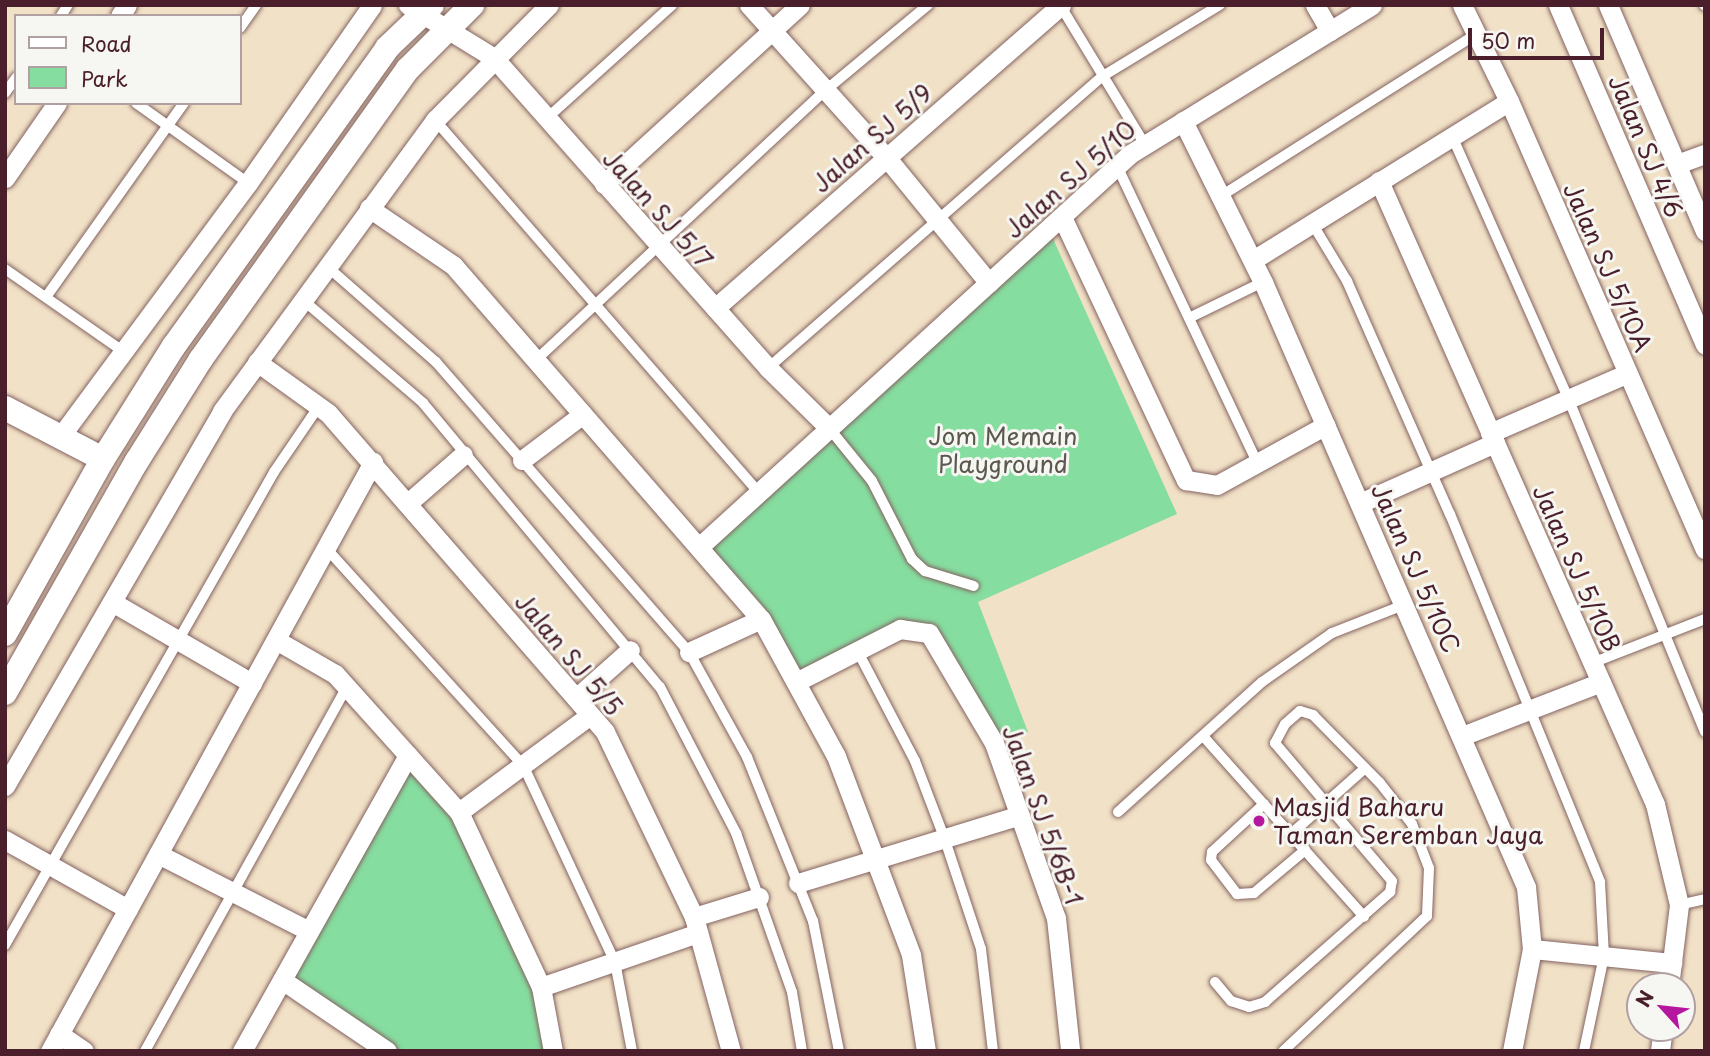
<!DOCTYPE html>
<html>
<head>
<meta charset="utf-8">
<style>
  body { margin:0 }
  #map { position:relative; width:1710px; height:1056px; overflow:hidden; background:#f1e1c6; font-family:"Playpen Sans",sans-serif }
  div>[style] { position:absolute }
  [style*='--x'] { left:calc(var(--x)*1px); top:calc(var(--y)*1px); width:calc(var(--w)*1px); rotate:calc(var(--a)*1deg) }
  .green>* { inset:0; background:#86dda0 }
  .roads { filter:drop-shadow(0 0 2px #846361) drop-shadow(0 0 2px #846361) }
  .service>* { height:10px; margin:-5px; padding:0 5px; transform-origin:5px; border-radius:5px; background:#fff }
  .minor>* { height:19px; margin:-9.5px; padding:0 9.5px; transform-origin:9.5px; border-radius:9.5px; background:#fff }
  .tertiary>* { height:24px; margin:-12px; padding:0 12px; transform-origin:12px; border-radius:12px; background:#fff }
  .dots>* { width:19px; height:19px; translate:-50% -50%; box-sizing:border-box; border:4px solid #f6f6f2; border-radius:50% }
  span { translate:-50% -50%; white-space:nowrap; text-align:center; line-height:1.15; -webkit-text-stroke:6px #f6f6f2; paint-order:stroke }
  .street-label { font-size:24px; color:#4a1f2b }
  .park-label { font-size:24px; color:#5c584e }
  .poi-label { font-size:24px; color:#4a1f2b }
  .left { translate:0 -50%; text-align:left }
  .frame { position:absolute; inset:0; border:7px solid #4a1f2b; pointer-events:none }
  .legend { position:absolute; left:14px; top:14px; width:228px; height:91px; box-sizing:border-box; background:#f6f6f2; border:2px solid #b1a0a2; margin:0; padding:9px 12px; list-style:none; font-size:21px; color:#4a1f2b }
  .legend li { display:flex; align-items:center; gap:14px; height:35px }
  .legend b { width:35px; border:2px solid #b1a0a2 }
  .north { position:absolute; left:1626px; top:972px; width:70px; height:70px; box-sizing:border-box; background:#f6f6f2; border:2px solid #b1a0a2; border-radius:50%; rotate:297deg; font-size:19px; font-weight:700; line-height:28px; text-align:center; color:#4a1f2b }
  .north::after { content:''; display:block; margin:auto; width:24px; height:32px; background:#b5179e; clip-path:polygon(50% 0,100% 100%,50% 72%,0 100%) }
  .scale { position:absolute; left:1468px; top:28px; width:136px; height:32px; box-sizing:border-box; border:4px solid #4a1f2b; border-top:0; padding-left:9px; font-size:21px; line-height:24px; white-space:nowrap; color:#4a1f2b; -webkit-text-stroke:5px #f6f6f2; paint-order:stroke }
</style>
</head>
<body>
<div id="map">
  <div class="green">
    <i style="clip-path:polygon(1050px 232px,1177px 514px,978px 602px,1028px 732px,998px 741px,932px 630px,898px 626px,798px 677px,705px 547px)"></i>
    <i style="clip-path:polygon(408px 760px,457px 813px,524px 955px,551px 1051px,391px 1051px,285px 979px)"></i>
  </div>
  <div class="roads">
    <div class="service">
      <i style="--x:1060;--y:5;--w:164;--a:58.7"></i>
      <i style="--x:1704;--y:5;--w:1;--a:45"></i>
      <i style="--x:61;--y:16;--w:13;--a:-58"></i>
      <i style="--x:240;--y:28;--w:28;--a:-55"></i>
      <i style="--x:5;--y:93;--w:19;--a:-54"></i>
      <i style="--x:136;--y:103;--w:138;--a:35.5"></i>
      <i style="--x:546;--y:119;--w:170;--a:-42.1"></i>
      <i style="--x:435;--y:120;--w:494;--a:49"></i>
      <i style="--x:1452;--y:136;--w:287;--a:66.1"></i>
      <i style="--x:1568;--y:398;--w:361;--a:67.7"></i>
      <i style="--x:1117;--y:166;--w:327;--a:64.7"></i>
      <i style="--x:1221;--y:196;--w:302;--a:-32.4"></i>
      <i style="--x:1312;--y:223;--w:68;--a:58.9"></i>
      <i style="--x:1347;--y:281;--w:255;--a:66.2"></i>
      <i style="--x:1450;--y:514;--w:397;--a:67.8"></i>
      <i style="--x:1600;--y:882;--w:74;--a:86.9"></i>
      <i style="--x:1604;--y:956;--w:97;--a:101.9"></i>
      <i style="--x:5;--y:269;--w:145;--a:34.9"></i>
      <i style="--x:330;--y:269;--w:141;--a:41.3"></i>
      <i style="--x:436;--y:362;--w:385;--a:48.9"></i>
      <i style="--x:689;--y:652;--w:120;--a:61.1"></i>
      <i style="--x:747;--y:757;--w:177;--a:68.1"></i>
      <i style="--x:813;--y:921;--w:133;--a:78.7"></i>
      <i style="--x:46;--y:297;--w:238;--a:-54.6"></i>
      <i style="--x:303;--y:300;--w:158;--a:40.6"></i>
      <i style="--x:423;--y:403;--w:370;--a:50.2"></i>
      <i style="--x:660;--y:687;--w:165;--a:62.5"></i>
      <i style="--x:736;--y:833;--w:169;--a:70.6"></i>
      <i style="--x:792;--y:992;--w:60;--a:80.4"></i>
      <i style="--x:1191;--y:317;--w:80;--a:-25.9"></i>
      <i style="--x:536;--y:360;--w:396;--a:-43"></i>
      <i style="--x:826;--y:90;--w:133;--a:-39.8"></i>
      <i style="--x:768;--y:368;--w:444;--a:-41.1"></i>
      <i style="--x:1103;--y:76;--w:137;--a:-31.3"></i>
      <i style="--x:829;--y:428;--w:68;--a:50.9"></i>
      <i style="--x:872;--y:481;--w:88;--a:62.9"></i>
      <i style="--x:912;--y:559;--w:18;--a:43"></i>
      <i style="--x:925;--y:571;--w:51;--a:17"></i>
      <i style="--x:326;--y:548;--w:293;--a:47.8"></i>
      <i style="--x:523;--y:765;--w:217;--a:65"></i>
      <i style="--x:615;--y:962;--w:91;--a:79.2"></i>
      <i style="--x:857;--y:650;--w:125;--a:62.4"></i>
      <i style="--x:915;--y:761;--w:81;--a:69.1"></i>
      <i style="--x:944;--y:837;--w:118;--a:71.7"></i>
      <i style="--x:981;--y:949;--w:103;--a:83.3"></i>
      <i style="--x:1592;--y:663;--w:121;--a:-21.3"></i>
      <i style="--x:1203;--y:736;--w:242;--a:48.3"></i>
      <i style="--x:1264;--y:804;--w:71;--a:137.3"></i>
      <i style="--x:1212;--y:852;--w:8;--a:97"></i>
      <i style="--x:1211;--y:860;--w:43;--a:52.6"></i>
      <i style="--x:1237;--y:894;--w:17;--a:-3"></i>
      <i style="--x:1254;--y:893;--w:67;--a:-40.1"></i>
      <i style="--x:1118;--y:812;--w:194;--a:-42.1"></i>
      <i style="--x:1262;--y:682;--w:85;--a:-35"></i>
      <i style="--x:1332;--y:633;--w:77;--a:-21.3"></i>
      <i style="--x:1291;--y:834;--w:99;--a:-41.7"></i>
      <i style="--x:1679;--y:905;--w:27;--a:-13"></i>
      <i style="--x:5;--y:945;--w:544;--a:-60.37"></i>
      <i style="--x:274;--y:472;--w:80;--a:-55.7"></i>
      <i style="--x:1215;--y:982;--w:25;--a:50"></i>
      <i style="--x:1231;--y:1001;--w:19;--a:18"></i>
      <i style="--x:1249;--y:1007;--w:17;--a:-17"></i>
      <i style="--x:1265;--y:1002;--w:167;--a:-41.3"></i>
      <i style="--x:1390;--y:892;--w:11;--a:-80"></i>
      <i style="--x:1392;--y:881;--w:181;--a:-130.3"></i>
      <i style="--x:1275;--y:743;--w:21;--a:-62"></i>
      <i style="--x:1285;--y:724;--w:20;--a:-41"></i>
      <i style="--x:1300;--y:711;--w:14;--a:17"></i>
      <i style="--x:1313;--y:715;--w:95;--a:45.4"></i>
      <i style="--x:1380;--y:783;--w:52;--a:52"></i>
      <i style="--x:1412;--y:824;--w:47;--a:68.9"></i>
      <i style="--x:1429;--y:868;--w:48;--a:92.4"></i>
      <i style="--x:1427;--y:916;--w:197;--a:136.8"></i>
      <i style="--x:145;--y:1051;--w:416;--a:-61"></i>
    </div>
    <div class="minor">
      <i style="--x:408;--y:5;--w:101;--a:31.6"></i>
      <i style="--x:494;--y:58;--w:414;--a:48.5"></i>
      <i style="--x:768;--y:368;--w:86;--a:44.5"></i>
      <i style="--x:749;--y:5;--w:206;--a:48"></i>
      <i style="--x:887;--y:158;--w:161;--a:50.8"></i>
      <i style="--x:1315;--y:5;--w:30;--a:60"></i>
      <i style="--x:1462;--y:5;--w:107;--a:63.9"></i>
      <i style="--x:1509;--y:101;--w:489;--a:66.4"></i>
      <i style="--x:1558;--y:5;--w:370;--a:66.6"></i>
      <i style="--x:1608;--y:5;--w:246;--a:66.8"></i>
      <i style="--x:120;--y:16;--w:13;--a:-58"></i>
      <i style="--x:1183;--y:121;--w:180;--a:63.6"></i>
      <i style="--x:1263;--y:282;--w:660;--a:66.5"></i>
      <i style="--x:1526;--y:887;--w:62;--a:84.5"></i>
      <i style="--x:1532;--y:949;--w:104;--a:101.1"></i>
      <i style="--x:1677;--y:164;--w:30;--a:-20"></i>
      <i style="--x:5;--y:178;--w:91;--a:-55.3"></i>
      <i style="--x:1379;--y:181;--w:681;--a:66.11"></i>
      <i style="--x:1655;--y:804;--w:104;--a:76.6"></i>
      <i style="--x:1679;--y:905;--w:82;--a:97"></i>
      <i style="--x:604;--y:184;--w:265;--a:-42.4"></i>
      <i style="--x:369;--y:208;--w:102;--a:34.2"></i>
      <i style="--x:453;--y:265;--w:469;--a:49"></i>
      <i style="--x:761;--y:619;--w:156;--a:61.3"></i>
      <i style="--x:836;--y:756;--w:213;--a:69.3"></i>
      <i style="--x:911;--y:955;--w:97;--a:81.1"></i>
      <i style="--x:1062;--y:217;--w:291;--a:64.8"></i>
      <i style="--x:1186;--y:480;--w:31;--a:9"></i>
      <i style="--x:1217;--y:485;--w:124;--a:-28.8"></i>
      <i style="--x:1253;--y:260;--w:301;--a:-31.8"></i>
      <i style="--x:715;--y:308;--w:460;--a:-41.2"></i>
      <i style="--x:257;--y:362;--w:87;--a:35.7"></i>
      <i style="--x:328;--y:413;--w:422;--a:49"></i>
      <i style="--x:605;--y:732;--w:205;--a:64.3"></i>
      <i style="--x:694;--y:917;--w:139;--a:74.6"></i>
      <i style="--x:1490;--y:433;--w:150;--a:-23.5"></i>
      <i style="--x:60;--y:437;--w:316;--a:-53.5"></i>
      <i style="--x:248;--y:183;--w:217;--a:-55.1"></i>
      <i style="--x:522;--y:460;--w:76;--a:-37"></i>
      <i style="--x:408;--y:503;--w:73;--a:-41.1"></i>
      <i style="--x:1360;--y:503;--w:148;--a:-24"></i>
      <i style="--x:699;--y:547;--w:583;--a:-42.36"></i>
      <i style="--x:1130;--y:154;--w:284;--a:-31.6"></i>
      <i style="--x:112;--y:602;--w:162;--a:30.1"></i>
      <i style="--x:276;--y:640;--w:68;--a:30"></i>
      <i style="--x:335;--y:674;--w:186;--a:48.1"></i>
      <i style="--x:459;--y:812;--w:193;--a:64.9"></i>
      <i style="--x:541;--y:987;--w:65;--a:79.4"></i>
      <i style="--x:689;--y:652;--w:79;--a:-24.6"></i>
      <i style="--x:796;--y:682;--w:117;--a:-27"></i>
      <i style="--x:900;--y:629;--w:29;--a:8"></i>
      <i style="--x:929;--y:633;--w:128;--a:59.4"></i>
      <i style="--x:994;--y:743;--w:186;--a:70.5"></i>
      <i style="--x:1056;--y:918;--w:132;--a:83.9"></i>
      <i style="--x:576;--y:698;--w:72;--a:-41.6"></i>
      <i style="--x:1462;--y:736;--w:149;--a:-21.2"></i>
      <i style="--x:5;--y:786;--w:433;--a:-59.9"></i>
      <i style="--x:222;--y:411;--w:361;--a:-53.8"></i>
      <i style="--x:435;--y:120;--w:162;--a:-45.3"></i>
      <i style="--x:459;--y:812;--w:163;--a:-36.5"></i>
      <i style="--x:5;--y:840;--w:141;--a:29.3"></i>
      <i style="--x:158;--y:854;--w:169;--a:27"></i>
      <i style="--x:798;--y:883;--w:232;--a:-17"></i>
      <i style="--x:694;--y:917;--w:68;--a:-17.1"></i>
      <i style="--x:1532;--y:949;--w:141;--a:5.7"></i>
      <i style="--x:282;--y:980;--w:127;--a:34.1"></i>
      <i style="--x:541;--y:987;--w:166;--a:-19"></i>
      <i style="--x:59;--y:1034;--w:30;--a:34"></i>
      <i style="--x:50;--y:1051;--w:672;--a:-61.26"></i>
      <i style="--x:242;--y:1051;--w:339;--a:-60.7"></i>
      <i style="--x:1660;--y:1051;--w:23;--a:-83"></i>
    </div>
    <div class="tertiary">
      <i style="--x:5;--y:408;--w:110;--a:27.5"></i>
      <i style="--x:5;--y:634;--w:201;--a:-60.8"></i>
      <i style="--x:103;--y:459;--w:133;--a:-57.9"></i>
      <i style="--x:174;--y:346;--w:366;--a:-54.4"></i>
      <i style="--x:387;--y:48;--w:62;--a:-43.7"></i>
      <i style="--x:5;--y:693;--w:267;--a:-60.4"></i>
      <i style="--x:137;--y:461;--w:120;--a:-57.9"></i>
      <i style="--x:201;--y:359;--w:356;--a:-54.5"></i>
      <i style="--x:408;--y:69;--w:91;--a:-45"></i>
    </div>
  </div>
  <div class="dots">
    <i style="left:1259px;top:821px;background:#b5179e"></i>
  </div>
  <div class="street-label">
    <span style="left:872px;top:138px;rotate:-41deg">Jalan SJ 5/9</span>
    <span style="left:1646px;top:146px;rotate:67deg">Jalan SJ 4/6</span>
    <span style="left:1070px;top:179px;rotate:-41deg">Jalan SJ 5/10</span>
    <span style="left:658px;top:209px;rotate:48deg">Jalan SJ 5/7</span>
    <span style="left:1608px;top:267px;rotate:66deg">Jalan SJ 5/10A</span>
    <span style="left:1416px;top:568px;rotate:66deg">Jalan SJ 5/10C</span>
    <span style="left:1577px;top:568px;rotate:66deg">Jalan SJ 5/10B</span>
    <span style="left:569px;top:654px;rotate:50deg">Jalan SJ 5/5</span>
    <span style="left:1043px;top:815px;rotate:70deg">Jalan SJ 5/6B-1</span>
  </div>
  <div class="park-label">
    <span style="left:1003px;top:450px">Jom Memain<br>Playground</span>
  </div>
  <div class="poi-label">
    <span class="left" style="left:1273px;top:821px">Masjid Baharu<br>Taman Seremban Jaya</span>
  </div>
  <div class="frame"></div>
  <ul class="legend">
  <li><b style="height:9px;background:#fff"></b>Road</li>
  <li><b style="height:19px;background:#86dda0"></b>Park</li>
  </ul>
  <div class="north">N</div>
  <div class="scale">50 m</div>
</div>
</body>
</html>
